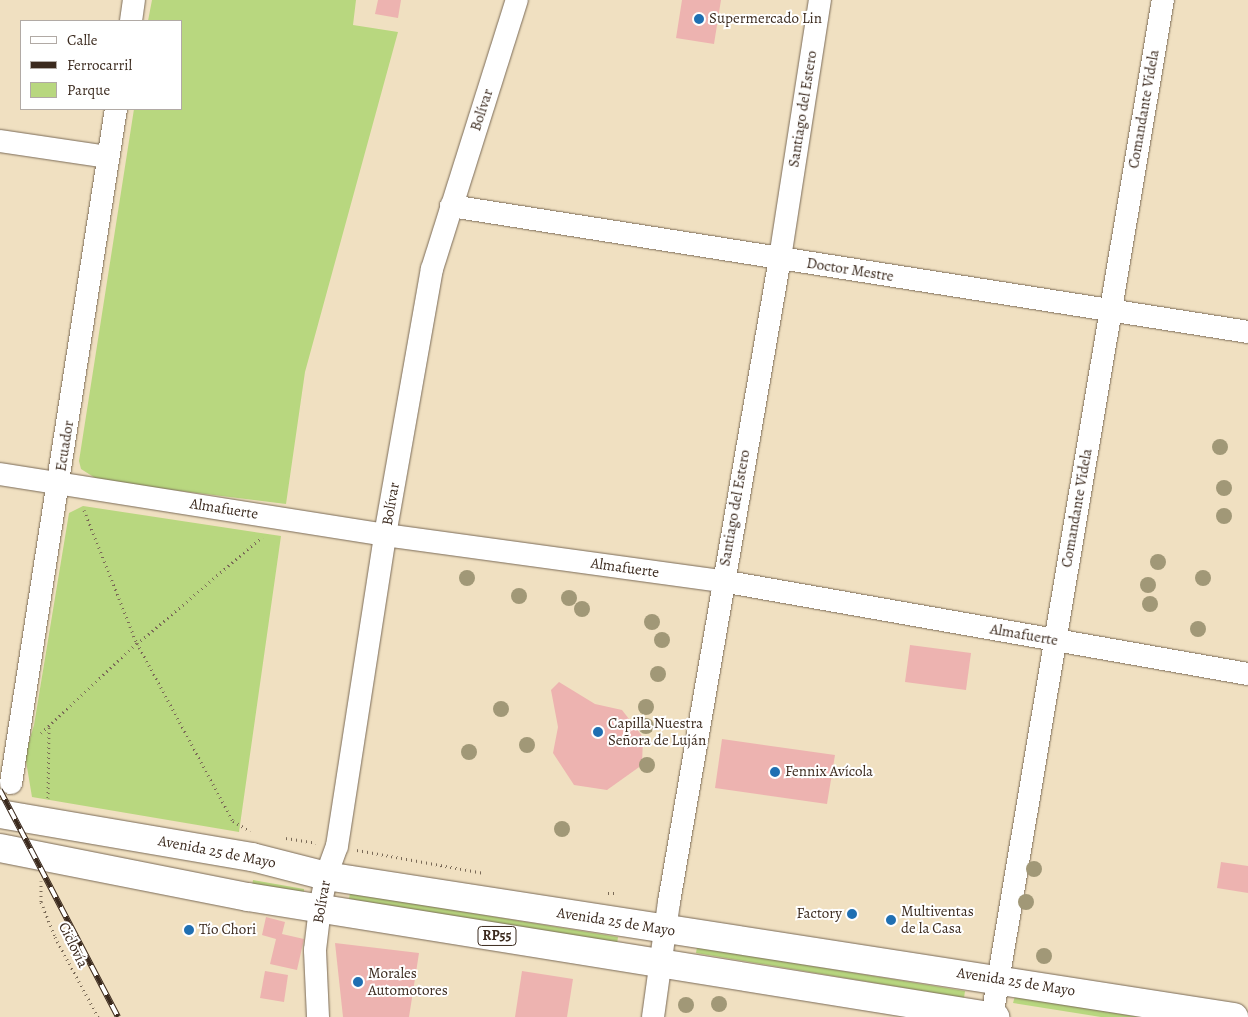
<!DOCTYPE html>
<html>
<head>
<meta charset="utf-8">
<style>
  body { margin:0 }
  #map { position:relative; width:1248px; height:1017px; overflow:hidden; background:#f0e0c1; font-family:Alegreya,serif }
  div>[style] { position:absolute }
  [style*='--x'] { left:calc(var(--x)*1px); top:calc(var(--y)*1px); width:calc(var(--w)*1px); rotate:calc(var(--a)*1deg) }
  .green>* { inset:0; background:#b8d77f }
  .building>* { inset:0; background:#edb3b0 }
  .path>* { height:3px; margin-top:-1.5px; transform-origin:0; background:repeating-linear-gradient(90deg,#7a6a57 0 1px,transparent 0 5px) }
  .roads { filter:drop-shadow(0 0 1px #7a6a57) drop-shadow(0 0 1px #7a6a57) }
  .minor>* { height:22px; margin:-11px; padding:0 11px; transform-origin:11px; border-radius:11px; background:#fff }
  .primary>* { height:28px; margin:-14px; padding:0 14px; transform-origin:14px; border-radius:14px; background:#fff }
  .rail>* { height:5.5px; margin-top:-2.75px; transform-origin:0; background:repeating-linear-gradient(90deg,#fff 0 11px,#3b2a1e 0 22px); box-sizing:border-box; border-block:1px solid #3b2a1e }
  .trees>* { width:16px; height:16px; margin:-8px; border-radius:50%; background:#a19877 }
  .dots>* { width:14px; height:14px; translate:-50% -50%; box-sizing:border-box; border:2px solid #fff; border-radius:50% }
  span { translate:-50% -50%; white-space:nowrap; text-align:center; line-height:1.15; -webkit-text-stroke:4px #fff; paint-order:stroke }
  .shield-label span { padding:1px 4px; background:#fff; border:1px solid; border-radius:4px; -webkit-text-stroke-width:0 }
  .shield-label { font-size:14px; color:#3b2a1e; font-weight:700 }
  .poi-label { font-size:15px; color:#3b2a1e }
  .left { translate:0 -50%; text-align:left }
  .right { translate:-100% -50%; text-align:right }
  .street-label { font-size:15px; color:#3b2a1e }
  .legend { position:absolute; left:20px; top:20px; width:162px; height:90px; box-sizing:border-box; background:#fff; border:1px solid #b1aaa5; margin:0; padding:6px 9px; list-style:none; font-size:15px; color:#3b2a1e }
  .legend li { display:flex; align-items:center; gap:10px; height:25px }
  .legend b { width:25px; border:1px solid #b1aaa5 }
</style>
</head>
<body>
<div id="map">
  <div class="green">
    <i style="clip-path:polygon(152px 0,356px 0,353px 25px,398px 32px,305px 372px,286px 504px,100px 481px,81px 469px,79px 461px,134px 109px,181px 109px,181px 21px,148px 21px)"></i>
    <i style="clip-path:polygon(83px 506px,281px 536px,239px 832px,32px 797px,25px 755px,34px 725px,69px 513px)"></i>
    <i style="clip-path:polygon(253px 880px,304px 889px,304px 896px,252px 887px)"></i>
    <i style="clip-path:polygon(350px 893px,618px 937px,617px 944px,349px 899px)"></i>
    <i style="clip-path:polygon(697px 947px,965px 991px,964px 998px,696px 953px)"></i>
    <i style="clip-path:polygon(1015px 996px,1139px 1017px,1101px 1017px,1013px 1003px)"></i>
  </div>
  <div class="building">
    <i style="clip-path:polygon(378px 0,401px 0,398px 18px,375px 14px)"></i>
    <i style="clip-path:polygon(682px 0,721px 0,714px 44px,676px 38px)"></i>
    <i style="clip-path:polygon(910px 645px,971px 653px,966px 690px,905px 682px)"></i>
    <i style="clip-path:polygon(559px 682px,595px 704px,622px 710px,643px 737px,642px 765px,607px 790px,574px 785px,553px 753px,558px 727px,551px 690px)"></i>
    <i style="clip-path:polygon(722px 739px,835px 755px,827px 804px,715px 788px)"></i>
    <i style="clip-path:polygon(1221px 862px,1248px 866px,1248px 893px,1217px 888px)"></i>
    <i style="clip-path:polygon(266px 917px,285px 922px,282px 934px,304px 939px,297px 970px,270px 964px,276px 939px,262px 935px)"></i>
    <i style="clip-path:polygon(335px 943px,419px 953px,409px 1017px,343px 1017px)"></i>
    <i style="clip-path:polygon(265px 971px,288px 975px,284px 1002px,260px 998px)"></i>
    <i style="clip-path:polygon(522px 971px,573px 979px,567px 1017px,515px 1017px)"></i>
  </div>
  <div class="path">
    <i style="--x:84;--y:510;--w:144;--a:68.4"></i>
    <i style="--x:137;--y:644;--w:165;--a:-40.6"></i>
    <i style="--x:41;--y:733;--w:132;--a:-43.2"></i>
    <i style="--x:137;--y:643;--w:202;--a:61.7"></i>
    <i style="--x:233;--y:821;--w:20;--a:30"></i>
    <i style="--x:48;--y:798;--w:71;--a:-89.2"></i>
    <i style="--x:286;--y:838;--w:30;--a:9"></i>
    <i style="--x:357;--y:850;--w:129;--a:10.3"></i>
    <i style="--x:41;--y:881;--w:21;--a:90"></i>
    <i style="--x:41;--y:902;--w:38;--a:68"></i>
    <i style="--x:55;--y:937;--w:91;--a:61.7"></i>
    <i style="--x:608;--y:893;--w:8;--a:0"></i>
  </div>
  <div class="roads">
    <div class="minor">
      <i style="--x:131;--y:21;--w:21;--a:-82"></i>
      <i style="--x:0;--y:141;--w:109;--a:8.4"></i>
      <i style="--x:451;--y:206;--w:807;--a:8.98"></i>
      <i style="--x:0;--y:474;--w:390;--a:9"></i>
      <i style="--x:385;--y:535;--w:340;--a:7.8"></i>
      <i style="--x:722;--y:581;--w:534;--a:10.03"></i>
      <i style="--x:11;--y:783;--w:682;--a:-81.15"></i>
      <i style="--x:318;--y:1017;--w:67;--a:-92.6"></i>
      <i style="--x:315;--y:950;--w:42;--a:-83.2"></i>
      <i style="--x:320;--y:908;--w:33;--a:-79"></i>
      <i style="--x:326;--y:876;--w:32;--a:-70"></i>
      <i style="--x:337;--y:846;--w:315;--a:-81.2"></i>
      <i style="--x:385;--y:535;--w:270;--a:-80"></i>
      <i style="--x:432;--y:269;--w:282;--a:-72.5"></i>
      <i style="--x:653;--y:1017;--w:116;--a:-82.1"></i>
      <i style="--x:669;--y:902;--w:653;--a:-80.22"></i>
      <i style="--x:780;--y:258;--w:261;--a:-81.2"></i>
      <i style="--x:992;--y:1017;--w:1031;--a:-80.46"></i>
    </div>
    <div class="primary">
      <i style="--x:0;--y:814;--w:256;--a:9.7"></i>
      <i style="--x:252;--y:857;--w:76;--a:14.4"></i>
      <i style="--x:326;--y:876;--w:919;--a:8.83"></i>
      <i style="--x:0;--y:848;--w:253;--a:11.2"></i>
      <i style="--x:248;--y:897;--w:757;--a:9.13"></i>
    </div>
  </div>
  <div class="rail">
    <i style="--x:0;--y:790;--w:256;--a:62.5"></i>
  </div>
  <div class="trees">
    <i style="left:1220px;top:447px"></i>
    <i style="left:1224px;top:488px"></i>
    <i style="left:1224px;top:516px"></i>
    <i style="left:1158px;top:562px"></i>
    <i style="left:467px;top:578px"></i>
    <i style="left:1203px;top:578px"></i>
    <i style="left:1148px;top:585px"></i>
    <i style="left:519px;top:596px"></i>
    <i style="left:569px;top:598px"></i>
    <i style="left:1150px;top:604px"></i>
    <i style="left:582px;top:609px"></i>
    <i style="left:652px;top:622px"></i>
    <i style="left:1198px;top:629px"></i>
    <i style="left:662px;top:640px"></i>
    <i style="left:658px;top:674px"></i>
    <i style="left:646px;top:707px"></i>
    <i style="left:501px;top:709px"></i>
    <i style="left:646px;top:726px"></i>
    <i style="left:527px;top:745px"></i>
    <i style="left:469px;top:752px"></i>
    <i style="left:647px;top:765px"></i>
    <i style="left:562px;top:829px"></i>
    <i style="left:1034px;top:869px"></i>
    <i style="left:1026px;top:902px"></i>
    <i style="left:1044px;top:956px"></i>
    <i style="left:719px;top:1004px"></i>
    <i style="left:686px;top:1005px"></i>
  </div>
  <div class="dots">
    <i style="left:699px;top:19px;background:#1f6fb2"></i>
    <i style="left:598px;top:732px;background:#1f6fb2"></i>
    <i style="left:775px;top:772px;background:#1f6fb2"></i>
    <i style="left:852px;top:914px;background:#1f6fb2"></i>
    <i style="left:891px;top:920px;background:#1f6fb2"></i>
    <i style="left:189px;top:930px;background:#1f6fb2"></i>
    <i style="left:358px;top:982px;background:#1f6fb2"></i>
  </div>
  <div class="shield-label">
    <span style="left:497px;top:936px">RP55</span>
  </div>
  <div class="poi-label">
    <span class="left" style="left:709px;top:19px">Supermercado Lin</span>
    <span class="left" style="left:608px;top:732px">Capilla Nuestra<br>Señora de Luján</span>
    <span class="left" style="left:785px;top:772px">Fennix Avícola</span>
    <span class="left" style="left:901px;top:920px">Multiventas<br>de la Casa</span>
    <span class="right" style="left:842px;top:914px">Factory</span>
    <span class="left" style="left:199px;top:930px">Tío Chori</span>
    <span class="left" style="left:368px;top:982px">Morales<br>Automotores</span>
  </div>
  <div class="street-label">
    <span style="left:803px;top:109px;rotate:-81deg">Santiago del Estero</span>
    <span style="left:1144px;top:109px;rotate:-80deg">Comandante Videla</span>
    <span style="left:482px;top:110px;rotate:-72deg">Bolívar</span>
    <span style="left:850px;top:270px;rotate:9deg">Doctor Mestre</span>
    <span style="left:65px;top:446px;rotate:-81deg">Ecuador</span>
    <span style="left:391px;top:504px;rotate:-80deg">Bolívar</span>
    <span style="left:735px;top:508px;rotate:-80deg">Santiago del Estero</span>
    <span style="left:1077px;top:508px;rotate:-80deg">Comandante Videla</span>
    <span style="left:224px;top:509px;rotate:9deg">Almafuerte</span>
    <span style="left:625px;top:568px;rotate:8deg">Almafuerte</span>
    <span style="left:1024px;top:635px;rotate:10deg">Almafuerte</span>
    <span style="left:217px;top:852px;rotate:11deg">Avenida 25 de Mayo</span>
    <span style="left:322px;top:902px;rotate:-80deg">Bolívar</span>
    <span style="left:616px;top:922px;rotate:9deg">Avenida 25 de Mayo</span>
    <span style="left:73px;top:945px;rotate:64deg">Ciclovía</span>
    <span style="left:1016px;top:982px;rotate:9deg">Avenida 25 de Mayo</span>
  </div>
  <ul class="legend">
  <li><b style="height:6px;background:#fff"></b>Calle</li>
  <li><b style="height:6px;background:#3b2a1e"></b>Ferrocarril</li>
  <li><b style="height:14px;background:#b8d77f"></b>Parque</li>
  </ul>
</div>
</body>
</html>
